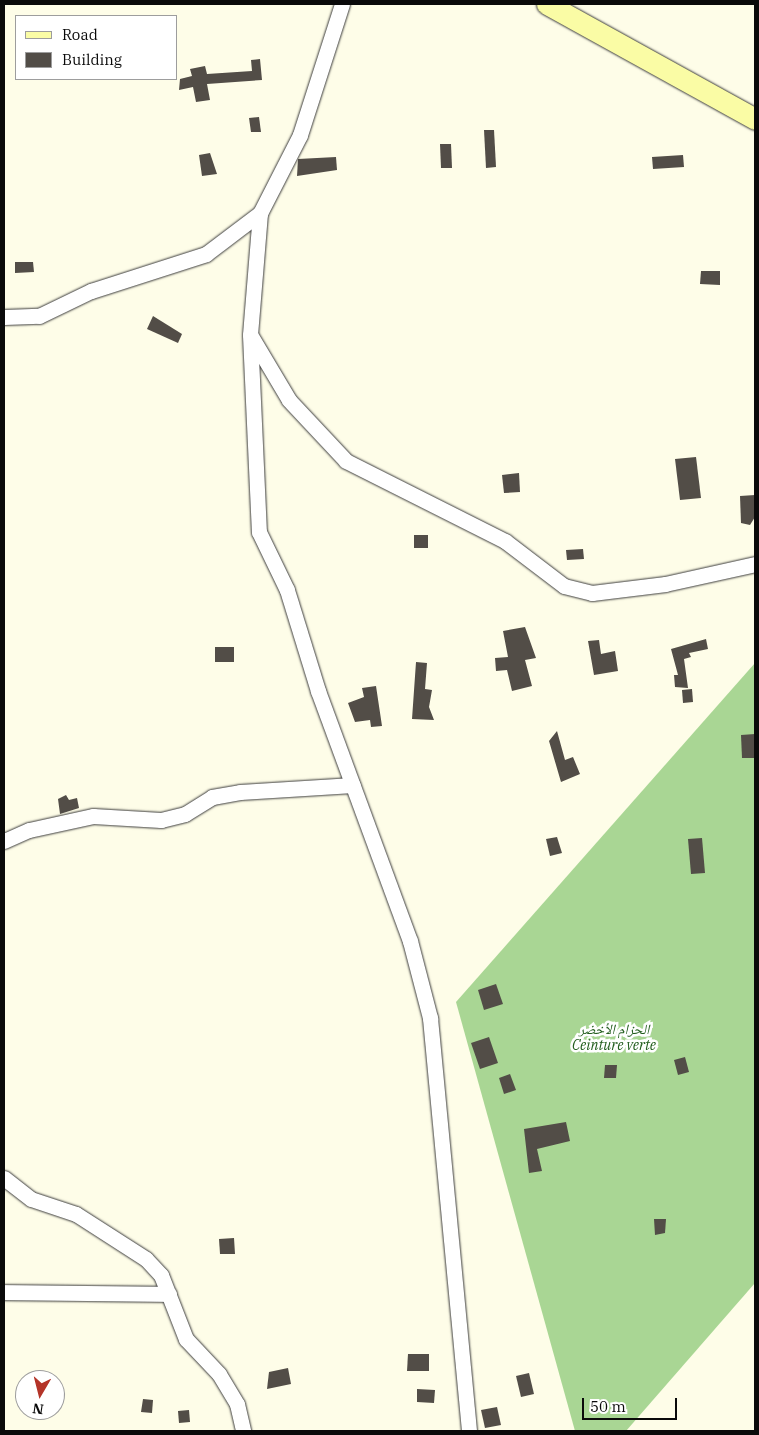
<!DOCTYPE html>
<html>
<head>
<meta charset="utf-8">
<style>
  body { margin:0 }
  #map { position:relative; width:759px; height:1435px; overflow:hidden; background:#fefde8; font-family:"IBM Plex Serif","Noto Naskh Arabic",serif }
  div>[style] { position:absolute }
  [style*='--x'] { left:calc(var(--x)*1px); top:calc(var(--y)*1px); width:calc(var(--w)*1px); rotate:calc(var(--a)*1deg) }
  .forest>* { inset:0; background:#a9d694 }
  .building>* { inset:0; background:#524d47 }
  .roads { filter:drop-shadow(0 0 1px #3d3d3d) drop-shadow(0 0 1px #3d3d3d) }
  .street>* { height:15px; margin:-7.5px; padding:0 7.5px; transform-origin:7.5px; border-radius:7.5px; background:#fff }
  .secondary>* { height:21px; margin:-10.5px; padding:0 10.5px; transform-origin:10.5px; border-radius:10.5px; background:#fafca5 }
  span { translate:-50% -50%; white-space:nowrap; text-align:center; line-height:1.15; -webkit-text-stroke:5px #fff; paint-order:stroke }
  .park-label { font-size:14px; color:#235e1e; font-style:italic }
  .frame { position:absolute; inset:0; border:5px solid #0a0a0a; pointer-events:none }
  .legend { position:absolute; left:15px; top:15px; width:162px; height:65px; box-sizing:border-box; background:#fff; border:1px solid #9d9d9d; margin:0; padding:6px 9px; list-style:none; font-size:15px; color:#0a0a0a }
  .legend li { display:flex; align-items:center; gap:10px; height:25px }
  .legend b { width:25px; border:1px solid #9d9d9d }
  .north { position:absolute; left:15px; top:1370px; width:50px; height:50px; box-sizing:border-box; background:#fff; border:1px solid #9d9d9d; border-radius:50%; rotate:188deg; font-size:14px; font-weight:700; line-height:20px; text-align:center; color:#0a0a0a }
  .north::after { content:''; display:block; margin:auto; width:18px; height:22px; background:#b43428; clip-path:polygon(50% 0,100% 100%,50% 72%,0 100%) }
  .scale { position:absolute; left:582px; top:1398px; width:95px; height:22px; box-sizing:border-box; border:2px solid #0a0a0a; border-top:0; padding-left:6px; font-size:15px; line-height:18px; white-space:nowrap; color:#0a0a0a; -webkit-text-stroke:4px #fff; paint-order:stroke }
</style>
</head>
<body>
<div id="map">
  <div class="forest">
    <i style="clip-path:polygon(755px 663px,755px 1283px,626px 1431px,575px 1431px,456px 1002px)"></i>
  </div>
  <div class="building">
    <i style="clip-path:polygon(260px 59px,262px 80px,207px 84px,210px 100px,196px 102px,193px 87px,179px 90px,180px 79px,192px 76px,190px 69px,205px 66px,207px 74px,252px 71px,251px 60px)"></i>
    <i style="clip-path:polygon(259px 117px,261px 132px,251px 132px,249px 118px)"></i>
    <i style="clip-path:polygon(484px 130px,494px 130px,496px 167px,486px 168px)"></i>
    <i style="clip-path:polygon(440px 144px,451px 144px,452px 168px,441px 168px)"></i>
    <i style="clip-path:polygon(210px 153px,217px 174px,202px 176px,199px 155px)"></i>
    <i style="clip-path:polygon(683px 155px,684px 167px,653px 169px,652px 157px)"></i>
    <i style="clip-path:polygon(336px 157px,337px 170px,297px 176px,298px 159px)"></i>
    <i style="clip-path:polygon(15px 262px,33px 262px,34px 272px,15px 273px)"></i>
    <i style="clip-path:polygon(701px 271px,720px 271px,720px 285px,700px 284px)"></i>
    <i style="clip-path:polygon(153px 316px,182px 334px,178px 343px,147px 329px)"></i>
    <i style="clip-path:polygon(696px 457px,701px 498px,680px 500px,675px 459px)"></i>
    <i style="clip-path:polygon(519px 473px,520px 492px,504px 493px,502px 475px)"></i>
    <i style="clip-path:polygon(755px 495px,755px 517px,750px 525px,741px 523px,740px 496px)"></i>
    <i style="clip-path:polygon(414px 535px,428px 535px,428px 548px,414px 548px)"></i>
    <i style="clip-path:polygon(583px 549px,584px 559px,567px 560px,566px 550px)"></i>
    <i style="clip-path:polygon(525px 627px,536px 658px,525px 660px,532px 686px,512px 691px,507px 670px,496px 671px,495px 658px,508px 657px,503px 631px)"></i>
    <i style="clip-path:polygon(706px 639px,708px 649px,689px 653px,691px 657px,684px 659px,688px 688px,675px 687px,674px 675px,678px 675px,671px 649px)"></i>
    <i style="clip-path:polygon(599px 640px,601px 654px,615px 651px,618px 671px,594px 675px,588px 641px)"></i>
    <i style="clip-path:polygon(215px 647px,234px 647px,234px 662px,215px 662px)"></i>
    <i style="clip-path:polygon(416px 662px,427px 663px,425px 689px,432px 690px,429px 707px,434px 720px,412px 719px)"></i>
    <i style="clip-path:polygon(376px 686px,382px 726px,371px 727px,370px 720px,355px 722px,348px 703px,364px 697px,362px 688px)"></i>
    <i style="clip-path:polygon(692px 689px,693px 702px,683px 703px,682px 690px)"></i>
    <i style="clip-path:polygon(557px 731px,565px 760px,573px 757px,580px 774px,561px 782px,549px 741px)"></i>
    <i style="clip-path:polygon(755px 734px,755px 758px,742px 758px,741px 735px)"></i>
    <i style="clip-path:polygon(66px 795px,69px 800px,77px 798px,79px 808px,60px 814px,58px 799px)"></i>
    <i style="clip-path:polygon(557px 837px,562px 853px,550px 856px,546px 839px)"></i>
    <i style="clip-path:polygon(702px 838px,705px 873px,691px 874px,688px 839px)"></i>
    <i style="clip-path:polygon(496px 984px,503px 1004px,484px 1010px,478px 990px)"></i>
    <i style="clip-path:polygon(489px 1037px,498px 1063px,480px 1069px,471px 1043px)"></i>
    <i style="clip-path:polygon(685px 1057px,689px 1072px,678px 1075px,674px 1060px)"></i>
    <i style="clip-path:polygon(605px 1065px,617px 1065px,616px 1078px,604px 1078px)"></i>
    <i style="clip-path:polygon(510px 1074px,516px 1090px,504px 1094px,499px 1078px)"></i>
    <i style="clip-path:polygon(566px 1122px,570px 1141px,537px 1149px,542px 1171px,529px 1173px,524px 1129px)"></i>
    <i style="clip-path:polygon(654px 1219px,666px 1219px,665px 1233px,655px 1235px)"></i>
    <i style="clip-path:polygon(234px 1238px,235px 1254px,220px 1254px,219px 1239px)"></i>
    <i style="clip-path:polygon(408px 1354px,429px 1354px,429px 1371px,407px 1371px)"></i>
    <i style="clip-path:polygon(288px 1368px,291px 1384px,267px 1389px,269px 1372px)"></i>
    <i style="clip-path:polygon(529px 1373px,534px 1394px,521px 1397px,516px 1376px)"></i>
    <i style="clip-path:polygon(417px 1389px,435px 1390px,434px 1403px,417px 1402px)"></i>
    <i style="clip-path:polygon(143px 1399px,153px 1400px,152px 1413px,141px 1412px)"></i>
    <i style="clip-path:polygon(497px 1407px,501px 1425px,485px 1428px,481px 1410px)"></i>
    <i style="clip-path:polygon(189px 1410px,190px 1422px,179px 1423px,178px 1411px)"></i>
  </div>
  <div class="roads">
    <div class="street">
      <i style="--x:342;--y:4;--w:138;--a:107.8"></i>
      <i style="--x:300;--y:135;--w:88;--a:117.1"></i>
      <i style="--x:260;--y:213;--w:122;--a:94.7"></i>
      <i style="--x:250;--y:335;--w:197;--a:87.4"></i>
      <i style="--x:259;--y:532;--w:64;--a:64.2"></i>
      <i style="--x:287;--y:590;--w:106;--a:72.9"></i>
      <i style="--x:318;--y:691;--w:266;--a:69.8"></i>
      <i style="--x:410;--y:941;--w:80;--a:75.4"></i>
      <i style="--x:430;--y:1018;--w:415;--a:84.6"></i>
      <i style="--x:4;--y:317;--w:35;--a:-2"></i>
      <i style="--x:39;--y:316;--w:58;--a:-25.7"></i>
      <i style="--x:91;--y:291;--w:121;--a:-17.8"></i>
      <i style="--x:206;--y:254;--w:68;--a:-37.2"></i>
      <i style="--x:251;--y:336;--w:74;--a:59.3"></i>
      <i style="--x:289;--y:400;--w:83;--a:46.9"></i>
      <i style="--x:346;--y:461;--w:178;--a:26.7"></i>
      <i style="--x:505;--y:541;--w:74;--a:37.3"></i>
      <i style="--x:564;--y:586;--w:29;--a:14"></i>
      <i style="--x:592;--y:593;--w:74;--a:-7"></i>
      <i style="--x:665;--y:584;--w:92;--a:-12.5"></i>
      <i style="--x:4;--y:841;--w:27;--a:-24"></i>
      <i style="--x:29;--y:830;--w:66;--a:-12.3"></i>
      <i style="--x:93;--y:816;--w:68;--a:3.4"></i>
      <i style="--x:161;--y:820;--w:25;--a:-14"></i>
      <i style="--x:185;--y:814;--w:32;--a:-32"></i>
      <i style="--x:212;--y:797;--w:28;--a:-10"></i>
      <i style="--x:240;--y:792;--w:113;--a:-3.5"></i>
      <i style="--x:4;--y:1178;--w:34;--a:38"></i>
      <i style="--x:31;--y:1199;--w:47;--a:18.4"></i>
      <i style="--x:76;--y:1214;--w:83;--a:32.7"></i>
      <i style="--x:146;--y:1259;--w:22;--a:47"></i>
      <i style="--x:161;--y:1275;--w:69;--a:68.7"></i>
      <i style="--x:186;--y:1339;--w:48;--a:46.7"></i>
      <i style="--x:219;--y:1374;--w:35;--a:59"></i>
      <i style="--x:237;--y:1404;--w:28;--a:77"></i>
      <i style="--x:4;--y:1292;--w:165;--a:0.7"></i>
    </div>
    <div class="secondary">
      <i style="--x:547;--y:4;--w:238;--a:28.9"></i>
    </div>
  </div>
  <div class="park-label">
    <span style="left:614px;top:1037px">الحزام الأخضر<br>Ceinture verte</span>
  </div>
  <div class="frame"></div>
  <ul class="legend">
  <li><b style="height:6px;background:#fafca5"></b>Road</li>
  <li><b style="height:14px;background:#524d47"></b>Building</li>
  </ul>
  <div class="north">N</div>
  <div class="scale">50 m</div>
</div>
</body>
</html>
